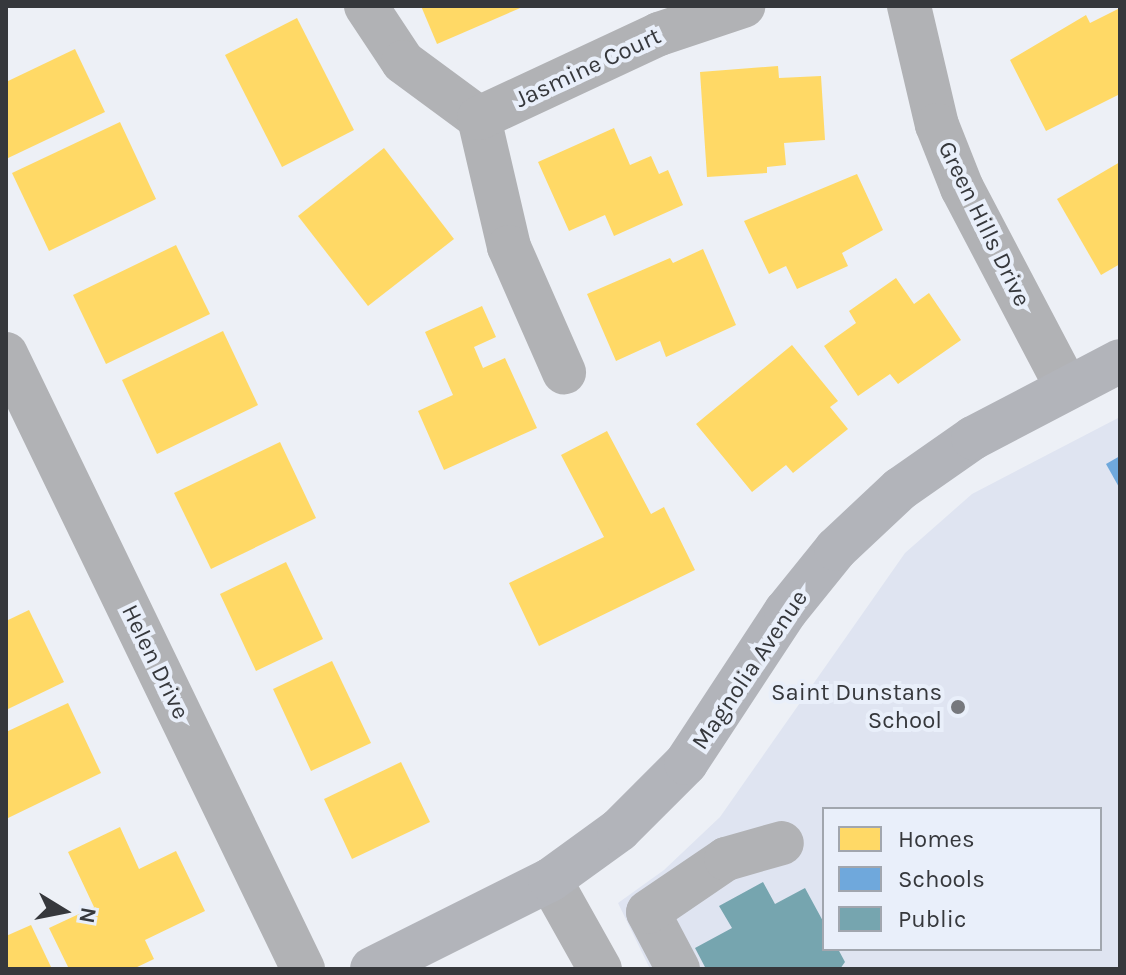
<!DOCTYPE html>
<html>
<head>
<meta charset="utf-8">
<style>
  body { margin:0 }
  #map { position:relative; width:1126px; height:975px; overflow:hidden; background:#edf0f6; font-family:Karla,sans-serif }
  div>[style] { position:absolute }
  [style*='--x'] { left:calc(var(--x)*1px); top:calc(var(--y)*1px); width:calc(var(--w)*1px); rotate:calc(var(--a)*1deg) }
  .built>* { inset:0; background:#dfe4f1 }
  .homes>* { inset:0; background:#ffd966 }
  .schools>* { inset:0; background:#6fa8dc }
  .public>* { inset:0; background:#76a5af }
  .minor>* { height:44px; margin:-22px; padding:0 22px; transform-origin:22px; border-radius:22px; background:#b1b2b5 }
  .major>* { height:44px; margin:-22px; padding:0 22px; transform-origin:22px; border-radius:22px; background:#b2b4ba }
  .dots>* { width:22px; height:22px; translate:-50% -50%; box-sizing:border-box; border:4px solid #e9effa; border-radius:50% }
  span { translate:-50% -50%; white-space:nowrap; text-align:center; line-height:1.15; -webkit-text-stroke:8px #e9effa; paint-order:stroke }
  .street-label { font-size:24px; color:#36383c }
  .poi-label { font-size:24px; color:#36383c }
  .right { translate:-100% -50%; text-align:right }
  .frame { position:absolute; inset:0; border:8px solid #36383c; pointer-events:none }
  .legend { position:absolute; left:822px; top:807px; width:280px; height:144px; box-sizing:border-box; background:#e9effa; border:2px solid #a1a6ae; margin:0; padding:10px 14px; list-style:none; font-size:24px; color:#36383c }
  .legend li { display:flex; align-items:center; gap:16px; height:40px }
  .legend b { width:40px; border:2px solid #a1a6ae }
  .north { position:absolute; left:24px; top:871px; width:80px; height:80px; -webkit-text-stroke:6px #e9effa; paint-order:stroke; rotate:100deg; font-size:22px; font-weight:700; line-height:32px; text-align:center; color:#36383c }
  .north::after { content:''; display:block; margin:auto; width:28px; height:36px; background:#36383c; clip-path:polygon(50% 0,100% 100%,50% 72%,0 100%) }
</style>
</head>
<body>
<div id="map">
  <div class="built">
    <i style="clip-path:polygon(evenodd,1120px 417px,1120px 969px,650px 969px,618px 903px,664px 870px,720px 817px,905px 553px,972px 494px,1120px 417px,824px 809px,1100px 809px,1100px 949px,824px 949px,824px 809px)"></i>
  </div>
  <div class="homes">
    <i style="clip-path:polygon(421px 6px,525px 6px,437px 44px)"></i>
    <i style="clip-path:polygon(1120px 8px,1120px 94px,1046px 131px,1010px 60px,1086px 15px,1090px 23px)"></i>
    <i style="clip-path:polygon(297px 18px,354px 130px,282px 167px,225px 55px)"></i>
    <i style="clip-path:polygon(75px 49px,105px 112px,6px 159px,6px 82px)"></i>
    <i style="clip-path:polygon(778px 66px,779px 78px,821px 76px,825px 140px,784px 143px,786px 165px,767px 167px,767px 173px,707px 177px,700px 72px)"></i>
    <i style="clip-path:polygon(120px 122px,156px 199px,49px 251px,12px 173px)"></i>
    <i style="clip-path:polygon(614px 128px,630px 165px,651px 156px,659px 174px,668px 170px,683px 205px,614px 236px,605px 215px,569px 231px,538px 162px)"></i>
    <i style="clip-path:polygon(384px 148px,454px 239px,368px 306px,298px 216px)"></i>
    <i style="clip-path:polygon(1120px 162px,1120px 264px,1101px 275px,1057px 199px)"></i>
    <i style="clip-path:polygon(857px 174px,883px 230px,842px 253px,848px 266px,797px 289px,786px 266px,769px 274px,744px 221px)"></i>
    <i style="clip-path:polygon(176px 245px,210px 314px,106px 364px,73px 295px)"></i>
    <i style="clip-path:polygon(703px 249px,736px 325px,666px 357px,660px 341px,616px 361px,587px 294px,670px 258px,673px 263px)"></i>
    <i style="clip-path:polygon(896px 278px,914px 304px,929px 293px,961px 340px,898px 384px,890px 374px,858px 396px,824px 346px,856px 323px,849px 311px)"></i>
    <i style="clip-path:polygon(482px 306px,496px 337px,474px 347px,483px 368px,505px 358px,537px 428px,444px 470px,418px 411px,453px 395px,425px 332px)"></i>
    <i style="clip-path:polygon(223px 331px,258px 405px,157px 454px,122px 380px)"></i>
    <i style="clip-path:polygon(792px 345px,838px 401px,830px 407px,848px 429px,793px 473px,786px 465px,752px 492px,696px 424px)"></i>
    <i style="clip-path:polygon(607px 431px,651px 514px,664px 507px,695px 570px,539px 646px,509px 583px,604px 537px,561px 455px)"></i>
    <i style="clip-path:polygon(280px 442px,316px 518px,211px 569px,174px 493px)"></i>
    <i style="clip-path:polygon(286px 562px,323px 639px,256px 671px,220px 594px)"></i>
    <i style="clip-path:polygon(29px 610px,64px 682px,6px 710px,6px 621px)"></i>
    <i style="clip-path:polygon(332px 661px,371px 743px,311px 771px,273px 689px)"></i>
    <i style="clip-path:polygon(68px 703px,101px 773px,6px 819px,6px 732px)"></i>
    <i style="clip-path:polygon(401px 762px,430px 822px,352px 859px,324px 799px)"></i>
    <i style="clip-path:polygon(120px 827px,139px 869px,176px 851px,205px 911px,145px 940px,154px 959px,133px 969px,69px 969px,49px 928px,94px 907px,68px 852px)"></i>
    <i style="clip-path:polygon(31px 925px,52px 969px,6px 969px,6px 936px)"></i>
  </div>
  <div class="schools">
    <i style="clip-path:polygon(1120px 456px,1120px 489px,1106px 464px)"></i>
  </div>
  <div class="public">
    <i style="clip-path:polygon(763px 882px,775px 904px,805px 888px,824px 923px,824px 949px,838px 949px,845px 962px,840px 969px,706px 969px,695px 948px,732px 928px,719px 906px)"></i>
  </div>
  <div class="minor">
    <i style="--x:366;--y:6;--w:67;--a:56.5"></i>
    <i style="--x:403;--y:62;--w:94;--a:36.4"></i>
    <i style="--x:479;--y:118;--w:132;--a:76.9"></i>
    <i style="--x:509;--y:247;--w:137;--a:66.3"></i>
    <i style="--x:909;--y:6;--w:122;--a:76.8"></i>
    <i style="--x:937;--y:125;--w:68;--a:68.4"></i>
    <i style="--x:962;--y:188;--w:226;--a:62.3"></i>
    <i style="--x:479;--y:118;--w:199;--a:-25"></i>
    <i style="--x:659;--y:34;--w:89;--a:-18.4"></i>
    <i style="--x:6;--y:354;--w:683;--a:64.22"></i>
    <i style="--x:550;--y:880;--w:102;--a:60.7"></i>
    <i style="--x:678;--y:969;--w:64;--a:-117.8"></i>
    <i style="--x:648;--y:912;--w:94;--a:-34.2"></i>
    <i style="--x:726;--y:859;--w:58;--a:-15.9"></i>
  </div>
  <div class="major">
    <i style="--x:372;--y:969;--w:199;--a:-26.6"></i>
    <i style="--x:550;--y:880;--w:85;--a:-35.9"></i>
    <i style="--x:619;--y:830;--w:95;--a:-45"></i>
    <i style="--x:686;--y:763;--w:182;--a:-56.7"></i>
    <i style="--x:786;--y:611;--w:80;--a:-51.1"></i>
    <i style="--x:836;--y:549;--w:88;--a:-43.2"></i>
    <i style="--x:900;--y:489;--w:89;--a:-34.9"></i>
    <i style="--x:973;--y:438;--w:166;--a:-27.6"></i>
  </div>
  <div class="dots">
    <i style="left:958px;top:707px;background:#76787d"></i>
  </div>
  <div class="street-label">
    <span style="left:588px;top:68px;rotate:-25deg">Jasmine Court</span>
    <span style="left:984px;top:224px;rotate:64deg">Green Hills Drive</span>
    <span style="left:155px;top:662px;rotate:64deg">Helen Drive</span>
    <span style="left:750px;top:670px;rotate:-56deg">Magnolia Avenue</span>
  </div>
  <div class="poi-label">
    <span class="right" style="left:942px;top:707px">Saint Dunstans<br>School</span>
  </div>
  <div class="frame"></div>
  <ul class="legend">
  <li><b style="height:22px;background:#ffd966"></b>Homes</li>
  <li><b style="height:22px;background:#6fa8dc"></b>Schools</li>
  <li><b style="height:22px;background:#76a5af"></b>Public</li>
  </ul>
  <div class="north">N</div>
</div>
</body>
</html>
